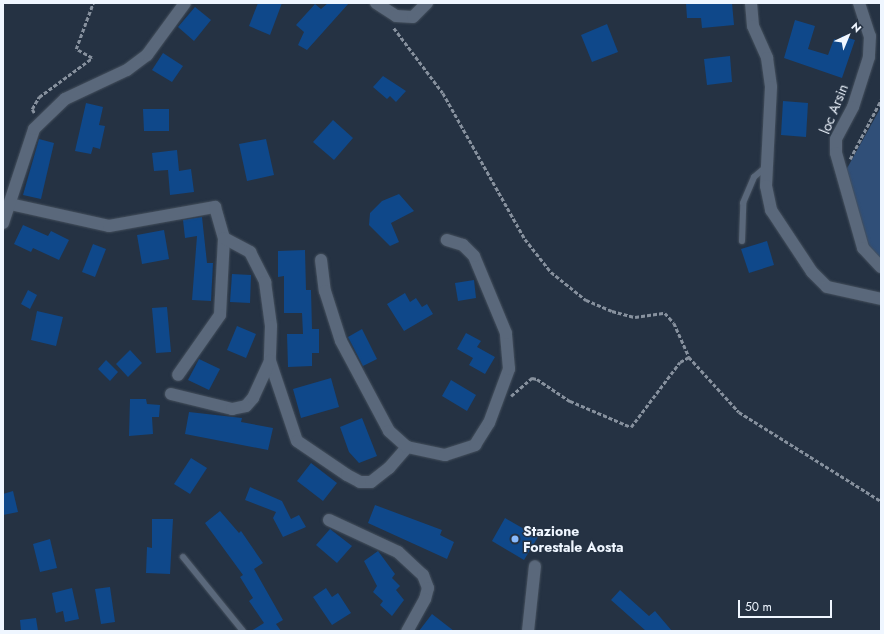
<!DOCTYPE html>
<html>
<head>
<meta charset="utf-8">
<style>
  body { margin:0 }
  #map { position:relative; width:884px; height:634px; overflow:hidden; background:#253243; font-family:Jost,sans-serif }
  div>[style] { position:absolute }
  [style*='--x'] { left:calc(var(--x)*1px); top:calc(var(--y)*1px); width:calc(var(--w)*1px); rotate:calc(var(--a)*1deg) }
  .green>* { inset:0; background:#304f78 }
  .building>* { inset:0; background:#0f488a }
  .path>* { height:2.5px; margin-top:-1.25px; transform-origin:0; background:repeating-linear-gradient(90deg,#87919e 0 4px,transparent 0 6px) }
  .roads { filter:drop-shadow(0 0 1px #444f5c) drop-shadow(0 0 1px #444f5c) }
  .service>* { height:6px; margin:-3px; padding:0 3px; transform-origin:3px; border-radius:3px; background:#5a687b }
  .minor>* { height:12px; margin:-6px; padding:0 6px; transform-origin:6px; border-radius:6px; background:#5a687b }
  .secondary>* { height:12px; margin:-6px; padding:0 6px; transform-origin:6px; border-radius:6px; background:#5a687b }
  .dots>* { width:11px; height:11px; translate:-50% -50%; box-sizing:border-box; border:2px solid #253243; border-radius:50% }
  span { translate:-50% -50%; white-space:nowrap; text-align:center; line-height:1.15; -webkit-text-stroke:3px #253243; paint-order:stroke }
  .street-label { font-size:14px; color:#eff6ff }
  .poi-label { font-size:14px; color:#eff6ff; font-weight:700 }
  .left { translate:0 -50%; text-align:left }
  .frame { position:absolute; inset:0; border:4px solid #eff6ff; pointer-events:none }
  .north { position:absolute; left:828px; top:16px; width:40px; height:40px; -webkit-text-stroke:3px #253243; paint-order:stroke; rotate:44deg; font-size:11px; font-weight:700; line-height:16px; text-align:center; color:#eff6ff }
  .north::after { content:''; display:block; margin:auto; width:14px; height:18px; background:#eff6ff; clip-path:polygon(50% 0,100% 100%,50% 72%,0 100%) }
  .scale { position:absolute; left:738px; top:600px; width:94px; height:18px; box-sizing:border-box; border:2px solid #eff6ff; border-top:0; padding-left:5px; font-size:12px; line-height:14px; white-space:nowrap; color:#eff6ff; -webkit-text-stroke:3px #253243; paint-order:stroke }
</style>
</head>
<body>
<div id="map">
  <div class="green">
    <i style="clip-path:polygon(881px 107px,881px 262px,867px 246px,845px 172px)"></i>
  </div>
  <div class="building">
    <i style="clip-path:polygon(258px 3px,282px 3px,270px 35px,249px 26px)"></i>
    <i style="clip-path:polygon(328px 3px,349px 3px,307px 50px,298px 45px,304px 32px,296px 25px,315px 4px,321px 9px)"></i>
    <i style="clip-path:polygon(686px 3px,732px 3px,734px 25px,702px 28px,701px 18px,687px 18px)"></i>
    <i style="clip-path:polygon(195px 7px,211px 20px,194px 41px,178px 27px)"></i>
    <i style="clip-path:polygon(795px 20px,815px 26px,808px 49px,828px 55px,834px 39px,840px 41px,842px 36px,855px 40px,842px 78px,784px 58px)"></i>
    <i style="clip-path:polygon(607px 24px,618px 52px,592px 62px,581px 35px)"></i>
    <i style="clip-path:polygon(163px 53px,183px 66px,172px 82px,152px 70px)"></i>
    <i style="clip-path:polygon(730px 56px,732px 82px,707px 85px,704px 59px)"></i>
    <i style="clip-path:polygon(383px 76px,406px 91px,396px 102px,390px 96px,387px 99px,373px 87px)"></i>
    <i style="clip-path:polygon(783px 101px,808px 103px,806px 137px,781px 135px)"></i>
    <i style="clip-path:polygon(86px 103px,103px 107px,99px 125px,105px 126px,100px 149px,93px 147px,91px 154px,75px 151px)"></i>
    <i style="clip-path:polygon(143px 109px,169px 109px,169px 131px,144px 131px)"></i>
    <i style="clip-path:polygon(333px 120px,353px 138px,334px 160px,313px 142px)"></i>
    <i style="clip-path:polygon(39px 139px,54px 143px,41px 199px,23px 195px)"></i>
    <i style="clip-path:polygon(266px 139px,274px 175px,247px 181px,239px 144px)"></i>
    <i style="clip-path:polygon(177px 150px,179px 171px,191px 169px,194px 192px,170px 195px,168px 170px,154px 171px,152px 153px)"></i>
    <i style="clip-path:polygon(399px 194px,414px 211px,391px 223px,399px 242px,390px 246px,369px 225px,370px 213px,382px 201px)"></i>
    <i style="clip-path:polygon(202px 217px,207px 263px,213px 263px,211px 301px,192px 300px,197px 236px,185px 238px,183px 220px)"></i>
    <i style="clip-path:polygon(23px 225px,48px 236px,51px 231px,69px 240px,59px 260px,33px 248px,31px 252px,14px 244px)"></i>
    <i style="clip-path:polygon(164px 230px,169px 259px,142px 264px,137px 235px)"></i>
    <i style="clip-path:polygon(767px 241px,774px 265px,749px 273px,741px 249px)"></i>
    <i style="clip-path:polygon(93px 244px,106px 249px,95px 277px,82px 272px)"></i>
    <i style="clip-path:polygon(305px 250px,306px 290px,311px 290px,312px 329px,319px 329px,319px 353px,312px 353px,312px 366px,288px 367px,287px 334px,303px 334px,302px 313px,284px 313px,284px 276px,278px 277px,278px 251px)"></i>
    <i style="clip-path:polygon(232px 274px,251px 275px,250px 303px,230px 302px)"></i>
    <i style="clip-path:polygon(474px 280px,476px 298px,458px 301px,455px 283px)"></i>
    <i style="clip-path:polygon(28px 290px,37px 295px,30px 309px,21px 304px)"></i>
    <i style="clip-path:polygon(405px 293px,410px 302px,416px 298px,422px 307px,427px 304px,433px 314px,404px 331px,387px 304px)"></i>
    <i style="clip-path:polygon(167px 307px,171px 352px,156px 353px,152px 308px)"></i>
    <i style="clip-path:polygon(37px 311px,63px 317px,56px 346px,31px 340px)"></i>
    <i style="clip-path:polygon(237px 326px,256px 334px,246px 358px,227px 350px)"></i>
    <i style="clip-path:polygon(362px 329px,377px 359px,363px 366px,348px 337px)"></i>
    <i style="clip-path:polygon(466px 333px,481px 341px,477px 347px,495px 357px,485px 374px,469px 365px,473px 358px,457px 349px)"></i>
    <i style="clip-path:polygon(130px 350px,142px 363px,128px 377px,116px 364px)"></i>
    <i style="clip-path:polygon(199px 359px,220px 369px,209px 390px,188px 380px)"></i>
    <i style="clip-path:polygon(106px 360px,118px 372px,110px 381px,98px 369px)"></i>
    <i style="clip-path:polygon(331px 378px,339px 407px,301px 418px,293px 389px)"></i>
    <i style="clip-path:polygon(451px 380px,476px 395px,467px 411px,442px 396px)"></i>
    <i style="clip-path:polygon(130px 399px,146px 399px,147px 404px,160px 405px,159px 417px,152px 417px,153px 434px,129px 436px)"></i>
    <i style="clip-path:polygon(189px 412px,242px 418px,241px 422px,273px 428px,268px 450px,185px 434px)"></i>
    <i style="clip-path:polygon(362px 418px,377px 456px,359px 463px,349px 452px,340px 427px)"></i>
    <i style="clip-path:polygon(191px 458px,207px 468px,190px 494px,174px 484px)"></i>
    <i style="clip-path:polygon(311px 463px,337px 483px,323px 501px,297px 481px)"></i>
    <i style="clip-path:polygon(250px 487px,282px 501px,291px 519px,299px 515px,306px 527px,283px 537px,273px 518px,276px 512px,245px 500px)"></i>
    <i style="clip-path:polygon(13px 491px,18px 512px,3px 515px,3px 494px)"></i>
    <i style="clip-path:polygon(375px 505px,442px 530px,440px 535px,454px 542px,447px 559px,368px 523px)"></i>
    <i style="clip-path:polygon(220px 511px,239px 533px,241px 531px,263px 563px,254px 569px,283px 620px,276px 624px,281px 631px,251px 631px,264px 623px,249px 601px,253px 598px,240px 577px,243px 575px,205px 523px)"></i>
    <i style="clip-path:polygon(505px 518px,538px 537px,524px 560px,492px 541px)"></i>
    <i style="clip-path:polygon(152px 519px,173px 519px,170px 574px,146px 573px,147px 547px,152px 548px)"></i>
    <i style="clip-path:polygon(330px 529px,352px 546px,337px 563px,316px 545px)"></i>
    <i style="clip-path:polygon(50px 539px,57px 568px,40px 572px,33px 544px)"></i>
    <i style="clip-path:polygon(378px 551px,395px 574px,392px 578px,400px 586px,396px 590px,404px 600px,392px 616px,380px 605px,383px 601px,373px 592px,377px 586px,364px 561px)"></i>
    <i style="clip-path:polygon(110px 587px,115px 622px,101px 624px,95px 589px)"></i>
    <i style="clip-path:polygon(72px 588px,79px 619px,65px 622px,63px 611px,56px 613px,52px 593px)"></i>
    <i style="clip-path:polygon(326px 588px,332px 597px,338px 593px,351px 613px,332px 625px,313px 597px)"></i>
    <i style="clip-path:polygon(620px 590px,649px 616px,655px 611px,672px 631px,646px 631px,611px 600px)"></i>
    <i style="clip-path:polygon(432px 614px,454px 631px,419px 631px)"></i>
    <i style="clip-path:polygon(36px 618px,38px 631px,21px 631px,20px 620px)"></i>
  </div>
  <div class="path">
    <i style="--x:394;--y:28;--w:81;--a:53"></i>
    <i style="--x:443;--y:93;--w:167;--a:60.7"></i>
    <i style="--x:525;--y:239;--w:42;--a:51.8"></i>
    <i style="--x:551;--y:272;--w:45;--a:38.7"></i>
    <i style="--x:586;--y:300;--w:28;--a:23"></i>
    <i style="--x:612;--y:311;--w:24;--a:15"></i>
    <i style="--x:635;--y:317;--w:30;--a:-8"></i>
    <i style="--x:665;--y:313;--w:13;--a:48"></i>
    <i style="--x:674;--y:323;--w:37;--a:66"></i>
    <i style="--x:689;--y:357;--w:74;--a:47.7"></i>
    <i style="--x:739;--y:412;--w:168;--a:32.1"></i>
    <i style="--x:34;--y:113;--w:4;--a:-117"></i>
    <i style="--x:32;--y:109;--w:14;--a:-60"></i>
    <i style="--x:39;--y:97;--w:66;--a:-36.3"></i>
    <i style="--x:92;--y:58;--w:18;--a:-151"></i>
    <i style="--x:76;--y:49;--w:49;--a:-69.7"></i>
    <i style="--x:850;--y:159;--w:67;--a:-62.3"></i>
    <i style="--x:511;--y:396;--w:28;--a:-41"></i>
    <i style="--x:532;--y:378;--w:5;--a:11"></i>
    <i style="--x:537;--y:379;--w:40;--a:34"></i>
    <i style="--x:570;--y:401;--w:66;--a:23.1"></i>
    <i style="--x:631;--y:427;--w:81;--a:-53"></i>
    <i style="--x:680;--y:362;--w:10;--a:-29"></i>
  </div>
  <div class="roads">
    <div class="service">
      <i style="--x:742;--y:241;--w:38;--a:-88"></i>
      <i style="--x:743;--y:203;--w:28;--a:-67"></i>
      <i style="--x:754;--y:177;--w:17;--a:-40"></i>
      <i style="--x:183;--y:557;--w:95;--a:51"></i>
    </div>
    <div class="minor">
      <i style="--x:376;--y:3;--w:24;--a:33"></i>
      <i style="--x:396;--y:16;--w:17;--a:3"></i>
      <i style="--x:413;--y:17;--w:20;--a:-45"></i>
      <i style="--x:751;--y:3;--w:23;--a:85"></i>
      <i style="--x:753;--y:26;--w:35;--a:66"></i>
      <i style="--x:767;--y:58;--w:29;--a:82"></i>
      <i style="--x:771;--y:87;--w:99;--a:92.9"></i>
      <i style="--x:766;--y:186;--w:25;--a:78"></i>
      <i style="--x:771;--y:210;--w:74;--a:56.5"></i>
      <i style="--x:812;--y:272;--w:21;--a:45"></i>
      <i style="--x:827;--y:287;--w:55;--a:12.5"></i>
      <i style="--x:859;--y:3;--w:35;--a:72"></i>
      <i style="--x:870;--y:36;--w:21;--a:93"></i>
      <i style="--x:869;--y:57;--w:52;--a:107.7"></i>
      <i style="--x:853;--y:107;--w:36;--a:118"></i>
      <i style="--x:836;--y:139;--w:14;--a:90"></i>
      <i style="--x:836;--y:153;--w:99;--a:74.1"></i>
      <i style="--x:863;--y:248;--w:26;--a:47"></i>
      <i style="--x:10;--y:204;--w:101;--a:12.5"></i>
      <i style="--x:109;--y:226;--w:108;--a:-10.2"></i>
      <i style="--x:215;--y:207;--w:32;--a:74"></i>
      <i style="--x:224;--y:238;--w:77;--a:93"></i>
      <i style="--x:220;--y:315;--w:73;--a:125"></i>
      <i style="--x:224;--y:238;--w:30;--a:28"></i>
      <i style="--x:250;--y:252;--w:34;--a:63"></i>
      <i style="--x:265;--y:282;--w:44;--a:82.2"></i>
      <i style="--x:271;--y:326;--w:35;--a:92"></i>
      <i style="--x:270;--y:361;--w:84;--a:71.4"></i>
      <i style="--x:297;--y:441;--w:60;--a:34.2"></i>
      <i style="--x:347;--y:475;--w:15;--a:28"></i>
      <i style="--x:360;--y:482;--w:11;--a:0"></i>
      <i style="--x:371;--y:482;--w:23;--a:-38"></i>
      <i style="--x:389;--y:468;--w:28;--a:-49"></i>
      <i style="--x:407;--y:447;--w:39;--a:12"></i>
      <i style="--x:445;--y:455;--w:32;--a:-18"></i>
      <i style="--x:475;--y:445;--w:26;--a:-58"></i>
      <i style="--x:489;--y:423;--w:58;--a:-69.7"></i>
      <i style="--x:509;--y:369;--w:36;--a:-95"></i>
      <i style="--x:506;--y:333;--w:83;--a:-112.6"></i>
      <i style="--x:474;--y:256;--w:16;--a:-135"></i>
      <i style="--x:463;--y:245;--w:17;--a:-163"></i>
      <i style="--x:321;--y:260;--w:31;--a:83"></i>
      <i style="--x:325;--y:291;--w:52;--a:72.3"></i>
      <i style="--x:341;--y:341;--w:102;--a:61.9"></i>
      <i style="--x:389;--y:431;--w:24;--a:42"></i>
      <i style="--x:171;--y:394;--w:63;--a:13.8"></i>
      <i style="--x:232;--y:409;--w:14;--a:-12"></i>
      <i style="--x:246;--y:406;--w:11;--a:-49"></i>
      <i style="--x:253;--y:398;--w:41;--a:-65.3"></i>
      <i style="--x:329;--y:520;--w:76;--a:24.9"></i>
      <i style="--x:398;--y:552;--w:34;--a:43"></i>
      <i style="--x:423;--y:575;--w:14;--a:69"></i>
      <i style="--x:428;--y:588;--w:11;--a:105"></i>
      <i style="--x:425;--y:599;--w:37;--a:119"></i>
      <i style="--x:528;--y:631;--w:65;--a:-83.9"></i>
    </div>
    <div class="secondary">
      <i style="--x:3;--y:223;--w:99;--a:-71.7"></i>
      <i style="--x:34;--y:129;--w:43;--a:-44.1"></i>
      <i style="--x:65;--y:99;--w:68;--a:-25.1"></i>
      <i style="--x:127;--y:70;--w:25;--a:-37"></i>
      <i style="--x:147;--y:55;--w:64;--a:-53.8"></i>
    </div>
  </div>
  <div class="dots">
    <i style="left:515px;top:539px;background:#89bafc"></i>
  </div>
  <div class="street-label">
    <span style="left:834px;top:109px;rotate:-68deg">loc Arsin</span>
  </div>
  <div class="poi-label">
    <span class="left" style="left:523px;top:539px">Stazione<br>Forestale Aosta</span>
  </div>
  <div class="frame"></div>
  <div class="north">N</div>
  <div class="scale">50 m</div>
</div>
</body>
</html>
